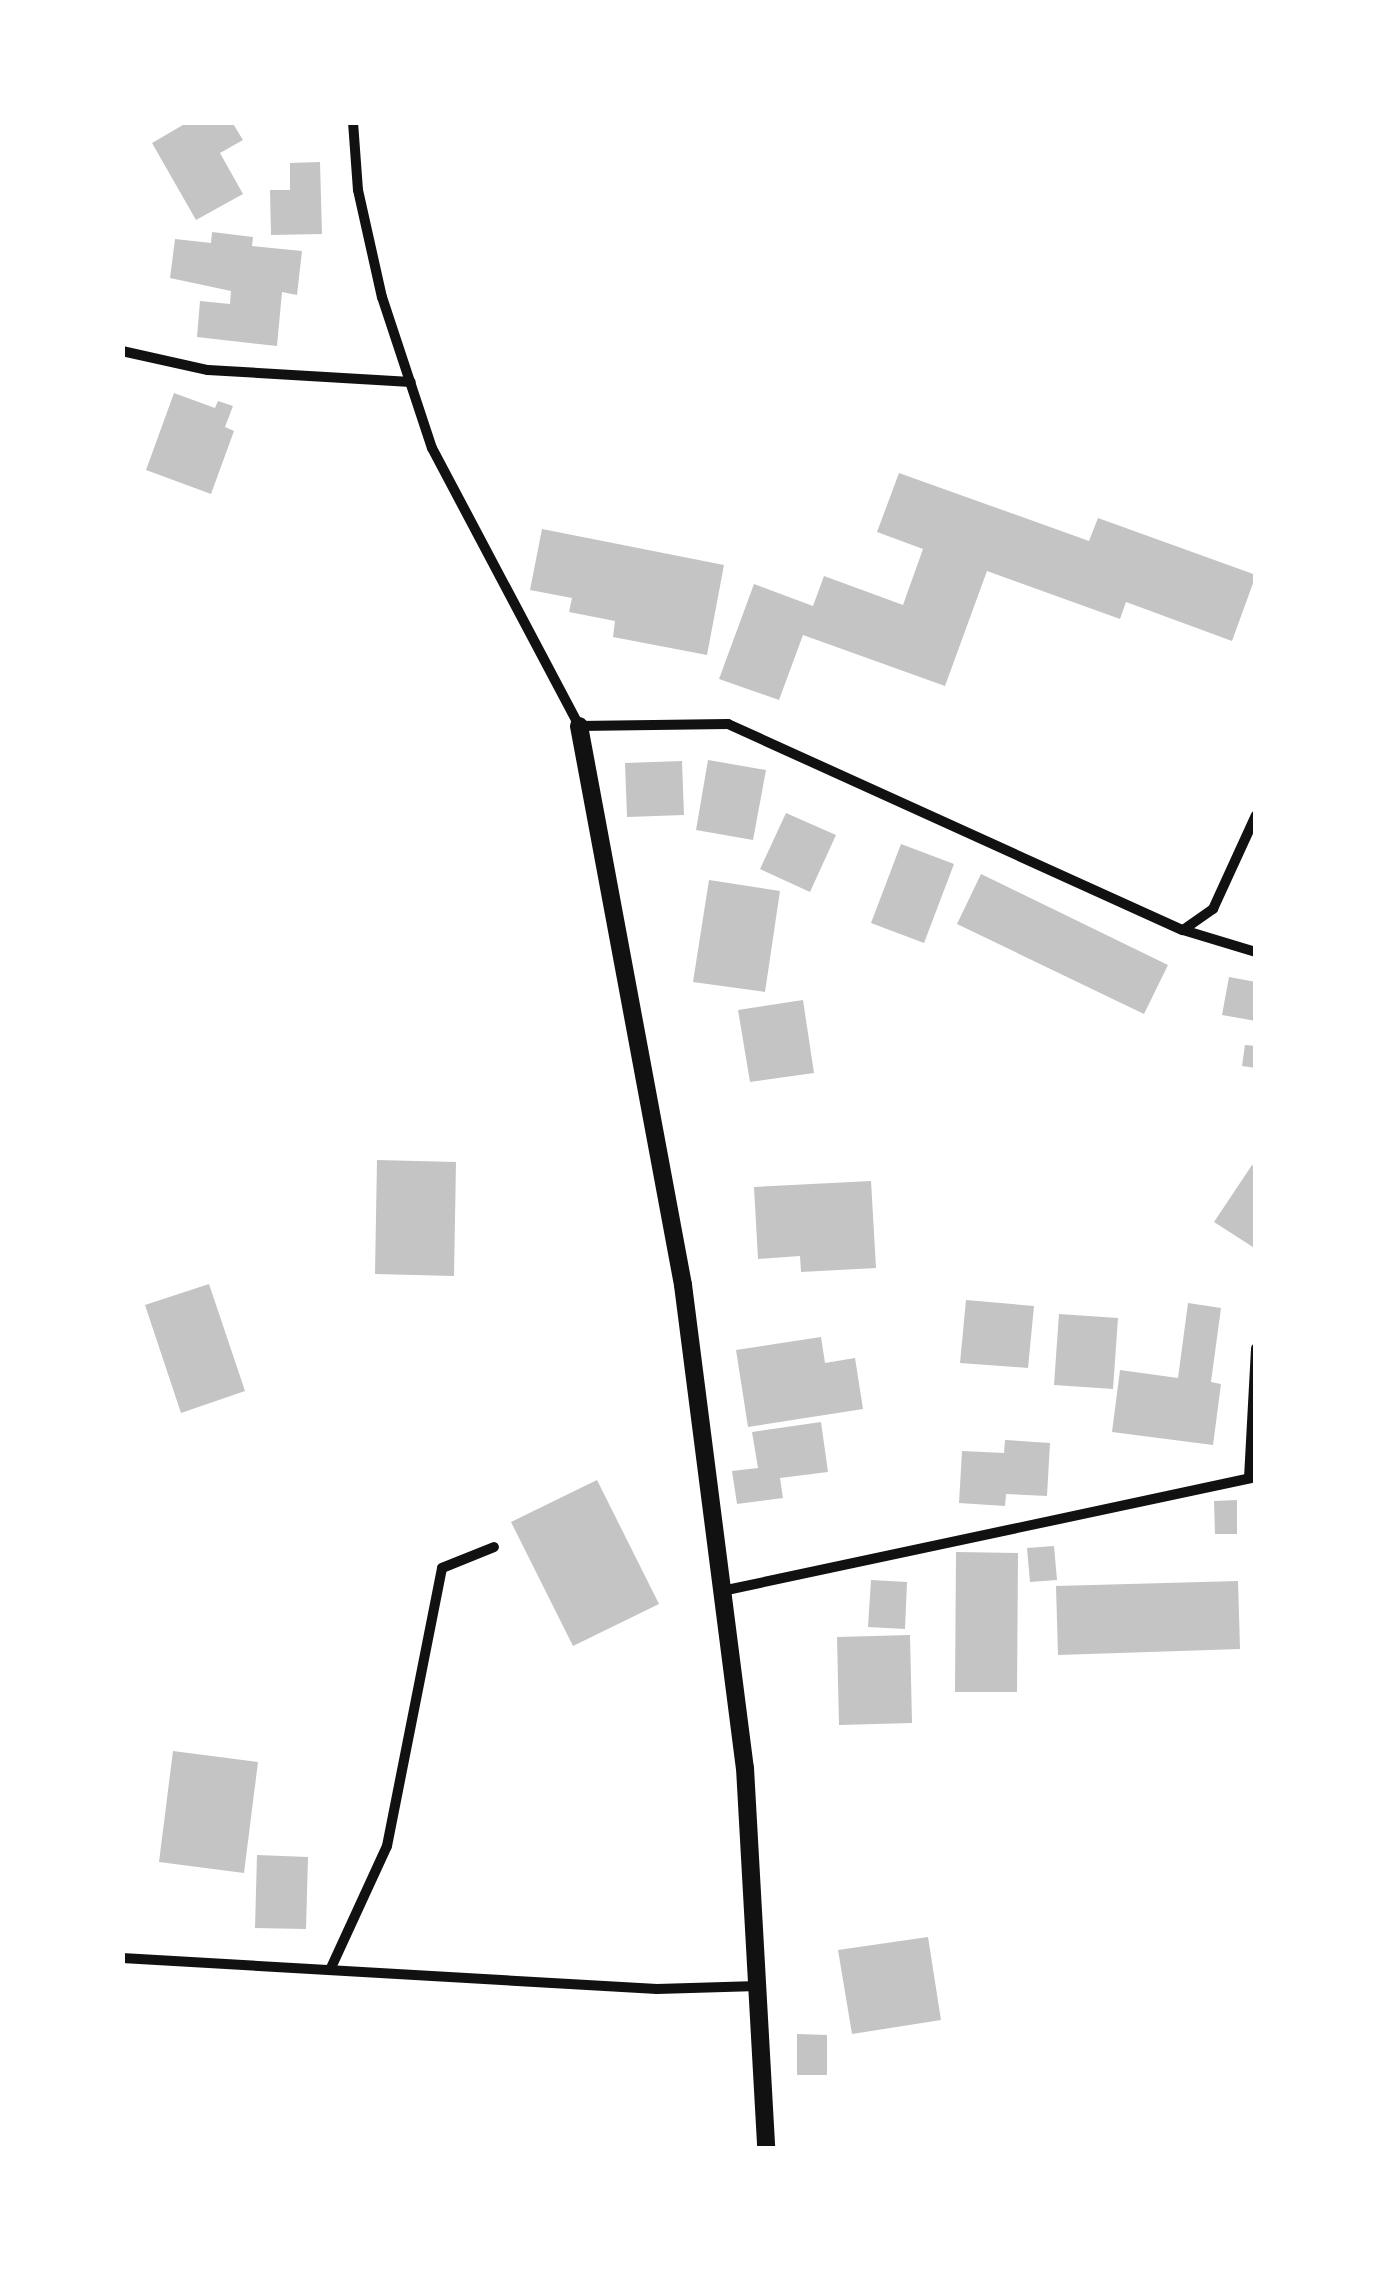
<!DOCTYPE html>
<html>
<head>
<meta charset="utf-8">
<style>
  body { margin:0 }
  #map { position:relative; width:1378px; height:2271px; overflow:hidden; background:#fff; font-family:Barlow,sans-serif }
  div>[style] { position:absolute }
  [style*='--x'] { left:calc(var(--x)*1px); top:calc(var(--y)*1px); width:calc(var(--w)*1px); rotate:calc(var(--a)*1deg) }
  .building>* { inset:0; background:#c4c4c4 }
  .minor>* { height:10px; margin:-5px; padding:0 5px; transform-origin:5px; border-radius:5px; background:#111 }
  .tertiary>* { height:18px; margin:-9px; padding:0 9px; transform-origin:9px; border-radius:9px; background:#111 }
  span { translate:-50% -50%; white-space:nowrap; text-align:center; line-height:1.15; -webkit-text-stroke:8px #fff; paint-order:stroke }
  .frame { position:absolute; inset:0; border:125px solid #fff; pointer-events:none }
</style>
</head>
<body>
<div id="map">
  <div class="building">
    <i style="clip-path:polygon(188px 122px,232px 122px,243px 140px,220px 153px,243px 194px,196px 220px,152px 143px)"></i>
    <i style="clip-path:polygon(320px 162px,322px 234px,271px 235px,270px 190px,290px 190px,290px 163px)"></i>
    <i style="clip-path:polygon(212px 232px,253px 237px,252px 246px,302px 251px,297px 295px,282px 292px,277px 346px,197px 337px,200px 301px,230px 304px,231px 291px,170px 278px,175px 239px,211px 243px)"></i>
    <i style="clip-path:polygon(174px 393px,215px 408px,218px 401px,233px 406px,225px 427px,234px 431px,211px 494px,146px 470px)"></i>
    <i style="clip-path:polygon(899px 473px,1089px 541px,1098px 518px,1256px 575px,1232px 641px,1126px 602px,1120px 619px,987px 571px,945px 686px,803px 635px,779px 700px,719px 679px,754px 584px,813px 606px,824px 576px,903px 605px,923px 549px,877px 532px)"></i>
    <i style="clip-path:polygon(542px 529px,724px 565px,707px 655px,613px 637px,615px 621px,569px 612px,572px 598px,530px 590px)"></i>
    <i style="clip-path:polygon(708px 760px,766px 770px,753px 840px,696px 830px)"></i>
    <i style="clip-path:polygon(682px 761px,684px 815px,627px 817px,625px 763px)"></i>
    <i style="clip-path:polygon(786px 813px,836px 835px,810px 892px,760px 869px)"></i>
    <i style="clip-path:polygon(901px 844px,954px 864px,924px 943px,871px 923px)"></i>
    <i style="clip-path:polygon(981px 874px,1168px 965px,1144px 1014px,957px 924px)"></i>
    <i style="clip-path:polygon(709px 880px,780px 891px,765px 992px,693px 982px)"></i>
    <i style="clip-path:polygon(1229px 977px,1256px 982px,1256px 1021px,1222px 1015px)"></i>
    <i style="clip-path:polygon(803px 1000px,814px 1073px,750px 1082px,738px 1010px)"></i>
    <i style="clip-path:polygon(1245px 1045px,1256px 1046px,1256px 1068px,1242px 1066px)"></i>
    <i style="clip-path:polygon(377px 1160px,456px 1162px,454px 1276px,375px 1274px)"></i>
    <i style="clip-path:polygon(1252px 1165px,1256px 1167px,1256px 1249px,1214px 1222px)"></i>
    <i style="clip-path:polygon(871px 1181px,876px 1268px,801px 1272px,800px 1256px,758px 1259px,754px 1187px)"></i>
    <i style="clip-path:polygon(209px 1284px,245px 1391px,181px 1413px,145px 1305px)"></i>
    <i style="clip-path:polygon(966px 1300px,1034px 1306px,1028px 1368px,960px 1363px)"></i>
    <i style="clip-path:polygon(1188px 1303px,1221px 1308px,1211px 1382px,1221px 1384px,1213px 1445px,1112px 1432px,1120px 1370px,1178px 1378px)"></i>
    <i style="clip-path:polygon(1059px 1314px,1118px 1318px,1113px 1389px,1054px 1385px)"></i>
    <i style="clip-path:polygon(821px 1337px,825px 1363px,855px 1358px,863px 1409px,748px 1427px,736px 1350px)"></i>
    <i style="clip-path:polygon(821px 1422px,828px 1472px,780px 1478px,783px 1498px,737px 1504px,732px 1471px,758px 1468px,752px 1432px)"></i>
    <i style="clip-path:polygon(1005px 1440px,1050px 1443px,1047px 1496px,1006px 1494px,1005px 1506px,959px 1503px,962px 1451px,1004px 1453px)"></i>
    <i style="clip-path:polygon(597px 1480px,659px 1604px,573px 1646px,511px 1522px)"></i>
    <i style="clip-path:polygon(1237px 1500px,1237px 1534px,1215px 1534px,1214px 1501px)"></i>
    <i style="clip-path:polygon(1054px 1546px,1057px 1580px,1030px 1582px,1027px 1548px)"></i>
    <i style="clip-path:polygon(956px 1552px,1018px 1553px,1017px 1692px,955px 1692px)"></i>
    <i style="clip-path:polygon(871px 1580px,907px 1582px,905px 1629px,868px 1627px)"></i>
    <i style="clip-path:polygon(1238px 1581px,1240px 1649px,1058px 1655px,1056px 1586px)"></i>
    <i style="clip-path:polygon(910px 1635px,912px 1723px,839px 1725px,837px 1637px)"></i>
    <i style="clip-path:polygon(173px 1751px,258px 1762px,244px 1873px,159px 1862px)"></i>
    <i style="clip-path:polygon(257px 1855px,308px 1857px,306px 1929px,255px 1928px)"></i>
    <i style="clip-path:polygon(928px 1937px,941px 2020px,852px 2034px,838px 1950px)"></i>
    <i style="clip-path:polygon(797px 2034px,827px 2035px,827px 2075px,797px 2075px)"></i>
  </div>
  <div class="minor">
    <i style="--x:353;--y:122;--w:68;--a:85.8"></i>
    <i style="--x:358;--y:190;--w:110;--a:77.4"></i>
    <i style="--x:382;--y:297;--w:159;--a:71.7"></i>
    <i style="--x:432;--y:448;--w:314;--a:62.1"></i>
    <i style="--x:579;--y:726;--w:149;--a:-0.8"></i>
    <i style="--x:728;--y:724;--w:499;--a:24.4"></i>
    <i style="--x:1183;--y:930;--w:76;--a:16.8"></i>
    <i style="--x:122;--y:351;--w:88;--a:12.5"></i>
    <i style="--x:208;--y:370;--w:203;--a:3.4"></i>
    <i style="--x:1183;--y:930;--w:37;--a:-35"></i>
    <i style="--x:1213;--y:909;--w:103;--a:-65.4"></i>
    <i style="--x:1249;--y:1478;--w:130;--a:-86.9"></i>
    <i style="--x:722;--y:1591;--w:546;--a:-12.05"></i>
    <i style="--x:122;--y:1958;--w:536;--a:3.32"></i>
    <i style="--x:657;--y:1989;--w:101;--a:-1.7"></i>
    <i style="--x:330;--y:1970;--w:136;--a:-65.3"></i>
    <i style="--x:387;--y:1846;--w:283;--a:-78.8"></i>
    <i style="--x:442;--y:1568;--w:56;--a:-22"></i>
  </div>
  <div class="tertiary">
    <i style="--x:579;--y:726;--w:569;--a:79.46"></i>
    <i style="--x:683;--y:1285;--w:487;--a:82.7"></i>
    <i style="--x:745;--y:1768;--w:381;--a:86.8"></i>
  </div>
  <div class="frame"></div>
</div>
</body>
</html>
